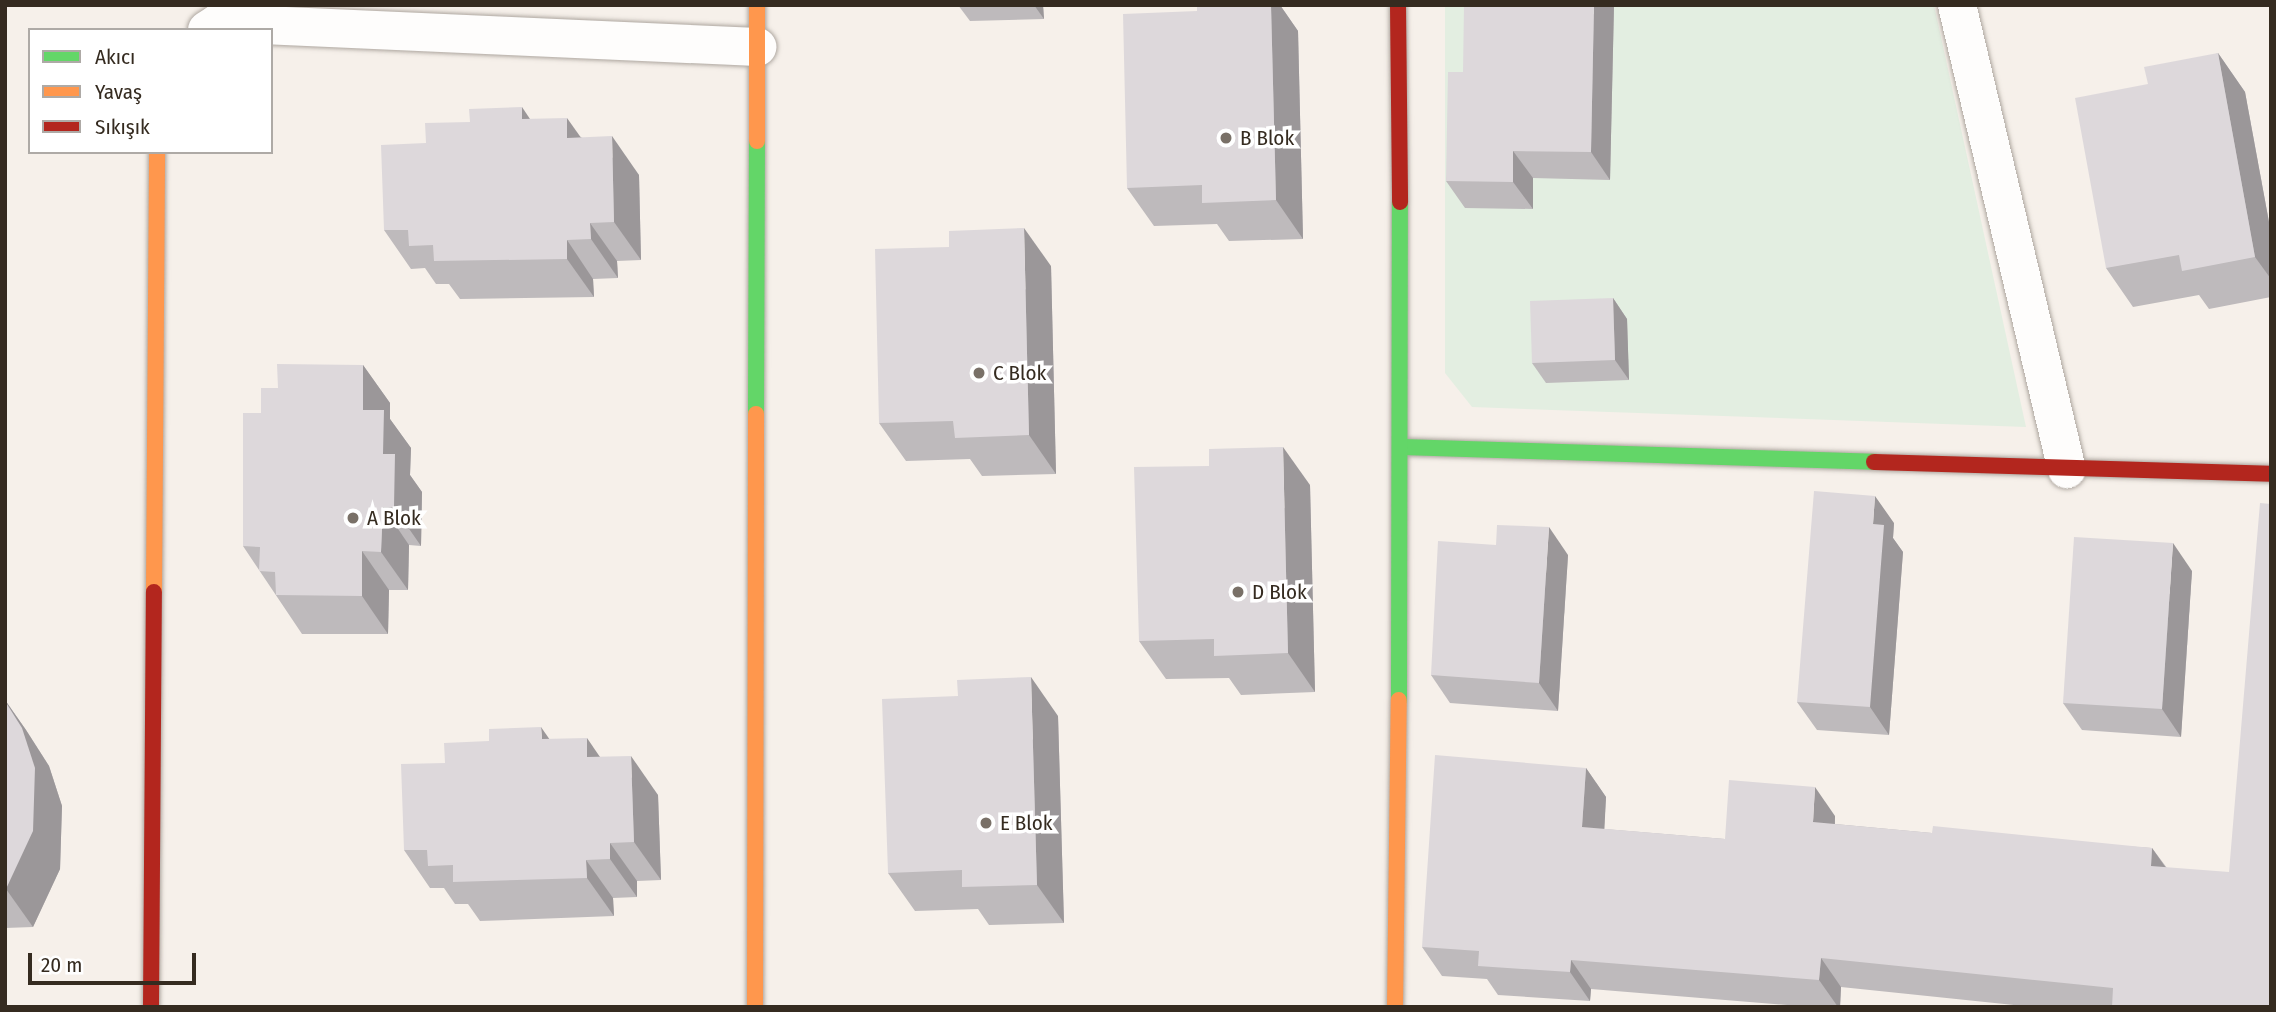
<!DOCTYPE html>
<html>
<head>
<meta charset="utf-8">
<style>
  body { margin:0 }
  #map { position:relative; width:2276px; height:1012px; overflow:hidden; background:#f6f0ea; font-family:"Fira Sans Condensed",sans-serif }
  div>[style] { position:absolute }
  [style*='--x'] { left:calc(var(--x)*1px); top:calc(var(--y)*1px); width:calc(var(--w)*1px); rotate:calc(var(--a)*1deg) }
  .green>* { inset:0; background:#e3eee1 }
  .roads { filter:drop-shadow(0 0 2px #aea7a0) drop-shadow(0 0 2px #aea7a0) }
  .street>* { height:38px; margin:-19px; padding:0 19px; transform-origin:19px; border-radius:19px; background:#fefdfc }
  .fast>* { height:16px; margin:-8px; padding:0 8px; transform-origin:8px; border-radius:8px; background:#63d668 }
  .slow>* { height:16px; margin:-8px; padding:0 8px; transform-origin:8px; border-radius:8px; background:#ff974d }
  .jam>* { height:16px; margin:-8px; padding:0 8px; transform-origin:8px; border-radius:8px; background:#b3261e }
  .wall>* { inset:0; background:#bebabc }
  .shaded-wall>* { inset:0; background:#9b9799 }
  .building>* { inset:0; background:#ddd8db }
  .dots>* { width:19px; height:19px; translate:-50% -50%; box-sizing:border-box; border:4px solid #fff; border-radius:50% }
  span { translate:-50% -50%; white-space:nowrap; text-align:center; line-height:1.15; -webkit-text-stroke:7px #fff; paint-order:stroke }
  .poi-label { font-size:21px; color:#352b20 }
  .left { translate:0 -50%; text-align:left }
  .frame { position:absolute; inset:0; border:7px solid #352b20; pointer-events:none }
  .legend { position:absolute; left:28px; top:28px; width:245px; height:126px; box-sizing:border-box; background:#fff; border:2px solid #aeaaa6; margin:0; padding:9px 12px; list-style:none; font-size:21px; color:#352b20 }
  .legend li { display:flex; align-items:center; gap:14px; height:35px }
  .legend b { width:35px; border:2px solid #aeaaa6 }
  .scale { position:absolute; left:28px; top:953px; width:168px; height:32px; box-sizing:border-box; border:4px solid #352b20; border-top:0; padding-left:9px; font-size:21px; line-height:24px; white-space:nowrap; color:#352b20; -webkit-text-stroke:5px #fff; paint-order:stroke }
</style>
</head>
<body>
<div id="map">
  <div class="green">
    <i style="clip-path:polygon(1445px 5px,1934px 5px,2026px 427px,1472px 407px,1445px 373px)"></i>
  </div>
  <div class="roads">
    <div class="street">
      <i style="--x:1957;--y:5;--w:477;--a:76.7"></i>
      <i style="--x:207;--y:30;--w:13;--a:-32"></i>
      <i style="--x:218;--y:23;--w:540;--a:2.55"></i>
    </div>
    <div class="fast">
      <i style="--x:756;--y:414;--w:273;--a:-89.8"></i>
      <i style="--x:1402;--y:447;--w:472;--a:1.8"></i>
      <i style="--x:1399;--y:700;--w:498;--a:-89.9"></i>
    </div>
    <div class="slow">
      <i style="--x:757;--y:141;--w:136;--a:-90"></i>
      <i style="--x:154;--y:592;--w:440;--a:-89.6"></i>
      <i style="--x:755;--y:1007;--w:593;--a:-89.9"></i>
      <i style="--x:1395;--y:1007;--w:307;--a:-89.3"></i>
    </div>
    <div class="jam">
      <i style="--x:1398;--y:5;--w:197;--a:89.4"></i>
      <i style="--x:1874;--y:462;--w:397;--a:1.7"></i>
      <i style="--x:151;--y:1007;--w:415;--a:-89.6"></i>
    </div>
  </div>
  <div class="wall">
    <i style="clip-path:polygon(893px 5px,924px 5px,894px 6px)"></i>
    <i style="clip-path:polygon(958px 5px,1043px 5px,1044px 19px,970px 21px)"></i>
    <i style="clip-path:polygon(1197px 5px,1280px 5px,1298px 31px,1303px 239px,1229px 241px,1217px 224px,1154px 226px,1127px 188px,1197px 11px)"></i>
    <i style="clip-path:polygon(1614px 5px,1610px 180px,1533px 178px,1533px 209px,1465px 208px,1446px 181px,1463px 72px)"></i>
    <i style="clip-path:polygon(2218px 53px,2245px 92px,2271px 233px,2271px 297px,2209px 309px,2199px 295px,2133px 307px,2106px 268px,2148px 84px)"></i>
    <i style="clip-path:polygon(530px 119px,581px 137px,639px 175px,641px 260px,617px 261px,618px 278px,593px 279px,594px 297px,460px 299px,449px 284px,436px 284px,425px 268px,411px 269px,384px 230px,426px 143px)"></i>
    <i style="clip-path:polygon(1051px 266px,1056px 474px,982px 476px,970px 459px,906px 461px,879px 423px)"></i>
    <i style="clip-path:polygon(1613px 298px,1627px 319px,1629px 380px,1546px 383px,1532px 363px)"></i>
    <i style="clip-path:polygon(363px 365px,390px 403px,390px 419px,411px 448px,410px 475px,422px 492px,421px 546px,409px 545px,408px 590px,389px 590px,388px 634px,302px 634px,243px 546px,261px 413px)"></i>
    <i style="clip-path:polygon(1310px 485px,1315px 692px,1241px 695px,1229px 678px,1166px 679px,1139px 641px)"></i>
    <i style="clip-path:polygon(1894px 523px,1893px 538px,1903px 552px,1889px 735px,1817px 730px,1797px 702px)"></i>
    <i style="clip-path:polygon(1568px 555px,1558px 711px,1450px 703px,1431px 675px)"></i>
    <i style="clip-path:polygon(2192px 571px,2181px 737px,2082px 730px,2063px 703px)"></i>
    <i style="clip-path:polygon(5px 700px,26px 730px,49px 766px,62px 806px,60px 869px,33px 927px,5px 928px)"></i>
    <i style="clip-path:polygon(1058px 716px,1064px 923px,989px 925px,978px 909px,915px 911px,888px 873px)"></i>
    <i style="clip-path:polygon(549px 739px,600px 757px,658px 795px,661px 880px,637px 881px,637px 897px,613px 898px,614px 916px,480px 921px,468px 904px,455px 904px,444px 888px,430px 888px,404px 850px,445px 763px)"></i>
    <i style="clip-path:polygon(1586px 768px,1606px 797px,1604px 829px,1725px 839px,1835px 816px,1835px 824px,1932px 833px,2152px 848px,2271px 1007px,2033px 1007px,1841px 987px,1840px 1007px,1812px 1007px,1591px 989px,1590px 1001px,1498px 995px,1487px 979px,1442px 976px,1422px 947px)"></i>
  </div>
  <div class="shaded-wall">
    <i style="clip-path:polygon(1034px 5px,1043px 5px,1044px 19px)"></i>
    <i style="clip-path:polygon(1271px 5px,1280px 5px,1298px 31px,1303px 239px,1276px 200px)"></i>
    <i style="clip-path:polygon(1594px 5px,1614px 5px,1610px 180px,1591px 152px)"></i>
    <i style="clip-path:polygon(2218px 53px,2245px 92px,2271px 233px,2271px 279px,2255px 257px)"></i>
    <i style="clip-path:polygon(522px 107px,548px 146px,522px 119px)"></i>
    <i style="clip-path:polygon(567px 118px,594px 156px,567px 138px)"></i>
    <i style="clip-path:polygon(612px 136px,639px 175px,641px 260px,614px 222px)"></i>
    <i style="clip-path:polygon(1513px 151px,1533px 178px,1533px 209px,1513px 182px)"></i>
    <i style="clip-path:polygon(590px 223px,617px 261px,618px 278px,591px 239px)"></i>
    <i style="clip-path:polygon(1024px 228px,1051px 266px,1056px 474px,1029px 435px)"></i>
    <i style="clip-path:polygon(567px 240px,593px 279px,594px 297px,567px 259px)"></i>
    <i style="clip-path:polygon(1613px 298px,1627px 319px,1629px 380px,1615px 360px)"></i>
    <i style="clip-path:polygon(363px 365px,390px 403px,390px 419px,411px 448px,410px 475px,422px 492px,421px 546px,394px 507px,383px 454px,363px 410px)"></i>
    <i style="clip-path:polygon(1283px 447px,1310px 485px,1315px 692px,1288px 653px)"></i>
    <i style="clip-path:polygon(1875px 496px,1894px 523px,1893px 538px,1903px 552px,1889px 735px,1870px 707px,1873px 524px)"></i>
    <i style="clip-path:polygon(383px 507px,409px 545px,408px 590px,381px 552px)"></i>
    <i style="clip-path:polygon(1549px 527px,1568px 555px,1558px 711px,1539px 683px)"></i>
    <i style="clip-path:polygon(2173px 543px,2192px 571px,2181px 737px,2162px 709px)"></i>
    <i style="clip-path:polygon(362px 551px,389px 590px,388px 634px,362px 596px)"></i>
    <i style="clip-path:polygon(1031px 677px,1058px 716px,1064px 923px,1037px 885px)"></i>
    <i style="clip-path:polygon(5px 700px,26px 730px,49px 766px,62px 806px,60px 869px,33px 927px,6px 889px)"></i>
    <i style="clip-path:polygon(541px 727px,568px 766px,542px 739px)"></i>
    <i style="clip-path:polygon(587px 738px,613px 776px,587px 757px)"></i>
    <i style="clip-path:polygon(631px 756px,658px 795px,661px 880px,634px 842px)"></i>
    <i style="clip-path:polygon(1586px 768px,1606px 797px,1603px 856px,1582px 827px)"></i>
    <i style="clip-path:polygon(1815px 787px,1835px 816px,1834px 851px,1813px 822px)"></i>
    <i style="clip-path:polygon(610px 843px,637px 881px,637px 897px,610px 859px)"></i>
    <i style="clip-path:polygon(2152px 848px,2173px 878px,2151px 866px)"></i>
    <i style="clip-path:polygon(586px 860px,613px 898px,614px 916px,587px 878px)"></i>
    <i style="clip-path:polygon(1821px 958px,1841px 987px,1840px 1007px,1838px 1007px,1819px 980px)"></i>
    <i style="clip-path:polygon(1571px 960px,1591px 989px,1590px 1001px,1570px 972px)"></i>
  </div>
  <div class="building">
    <i style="clip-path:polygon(1197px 5px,1271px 5px,1276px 200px,1202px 203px,1202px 185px,1127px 188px,1123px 14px,1197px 11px)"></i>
    <i style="clip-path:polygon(1464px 5px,1594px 5px,1591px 152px,1513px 151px,1513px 182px,1446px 181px,1448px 72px,1463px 72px)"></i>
    <i style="clip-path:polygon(2218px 53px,2255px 257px,2182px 271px,2179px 255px,2106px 268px,2075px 98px,2148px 84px,2144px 67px)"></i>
    <i style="clip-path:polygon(522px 107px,522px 119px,567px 118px,567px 138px,612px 136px,614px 222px,590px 223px,591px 239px,567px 240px,567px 259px,434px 261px,433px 245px,409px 246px,408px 230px,384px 230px,381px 145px,426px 143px,425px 123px,470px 122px,469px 109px)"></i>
    <i style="clip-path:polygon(1024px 228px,1029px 435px,955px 438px,953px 421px,879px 423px,875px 249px,949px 247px,949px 231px)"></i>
    <i style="clip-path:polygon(1613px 298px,1615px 360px,1532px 363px,1530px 301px)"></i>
    <i style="clip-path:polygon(277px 364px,363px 365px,363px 410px,384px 410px,383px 454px,395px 454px,394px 507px,383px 507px,381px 552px,362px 551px,362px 596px,276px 595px,275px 572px,259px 571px,260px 547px,243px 546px,243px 413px,261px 413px,261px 388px,278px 388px)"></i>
    <i style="clip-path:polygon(1283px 447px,1288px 653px,1214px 656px,1214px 639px,1139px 641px,1134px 467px,1209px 466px,1209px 449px)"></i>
    <i style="clip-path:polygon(1814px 491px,1875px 496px,1873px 524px,1884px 525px,1870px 707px,1797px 702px)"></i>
    <i style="clip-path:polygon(2260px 503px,2271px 504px,2271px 1007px,2112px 1007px,2113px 988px,1821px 958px,1819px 980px,1571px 960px,1570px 972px,1478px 966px,1479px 951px,1422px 947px,1435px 755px,1586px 768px,1582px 827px,1725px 839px,1729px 780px,1815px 787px,1813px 822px,1932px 833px,1933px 826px,2152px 848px,2151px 866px,2229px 872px)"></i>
    <i style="clip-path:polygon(1497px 525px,1549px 527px,1539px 683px,1431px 675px,1438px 541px,1496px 545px)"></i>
    <i style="clip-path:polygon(2074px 537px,2173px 543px,2162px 709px,2063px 703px)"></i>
    <i style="clip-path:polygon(1031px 677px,1037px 885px,962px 887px,962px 870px,888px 873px,882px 699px,958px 696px,957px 680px)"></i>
    <i style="clip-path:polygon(5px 701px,22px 728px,35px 768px,33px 831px,6px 889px,5px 889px)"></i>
    <i style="clip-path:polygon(541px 727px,542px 739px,587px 738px,587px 757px,631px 756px,634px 842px,610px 843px,610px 859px,586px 860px,587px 878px,453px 882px,453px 865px,428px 866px,427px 850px,404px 850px,401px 764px,445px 763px,444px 743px,489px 741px,489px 729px)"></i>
  </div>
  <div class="dots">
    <i style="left:1226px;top:138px;background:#797067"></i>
    <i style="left:979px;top:373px;background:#797067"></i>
    <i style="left:353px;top:518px;background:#797067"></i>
    <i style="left:1238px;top:592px;background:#797067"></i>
    <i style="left:986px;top:823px;background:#797067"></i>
  </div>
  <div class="poi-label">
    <span class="left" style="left:1240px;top:138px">B Blok</span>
    <span class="left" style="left:993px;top:373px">C Blok</span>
    <span class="left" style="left:367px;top:518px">A Blok</span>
    <span class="left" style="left:1252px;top:592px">D Blok</span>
    <span class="left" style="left:1000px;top:823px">E Blok</span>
  </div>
  <div class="frame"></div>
  <ul class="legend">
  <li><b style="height:9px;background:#63d668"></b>Akıcı</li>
  <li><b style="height:9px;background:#ff974d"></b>Yavaş</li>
  <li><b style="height:9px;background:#b3261e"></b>Sıkışık</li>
  </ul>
  <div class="scale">20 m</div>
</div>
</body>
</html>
